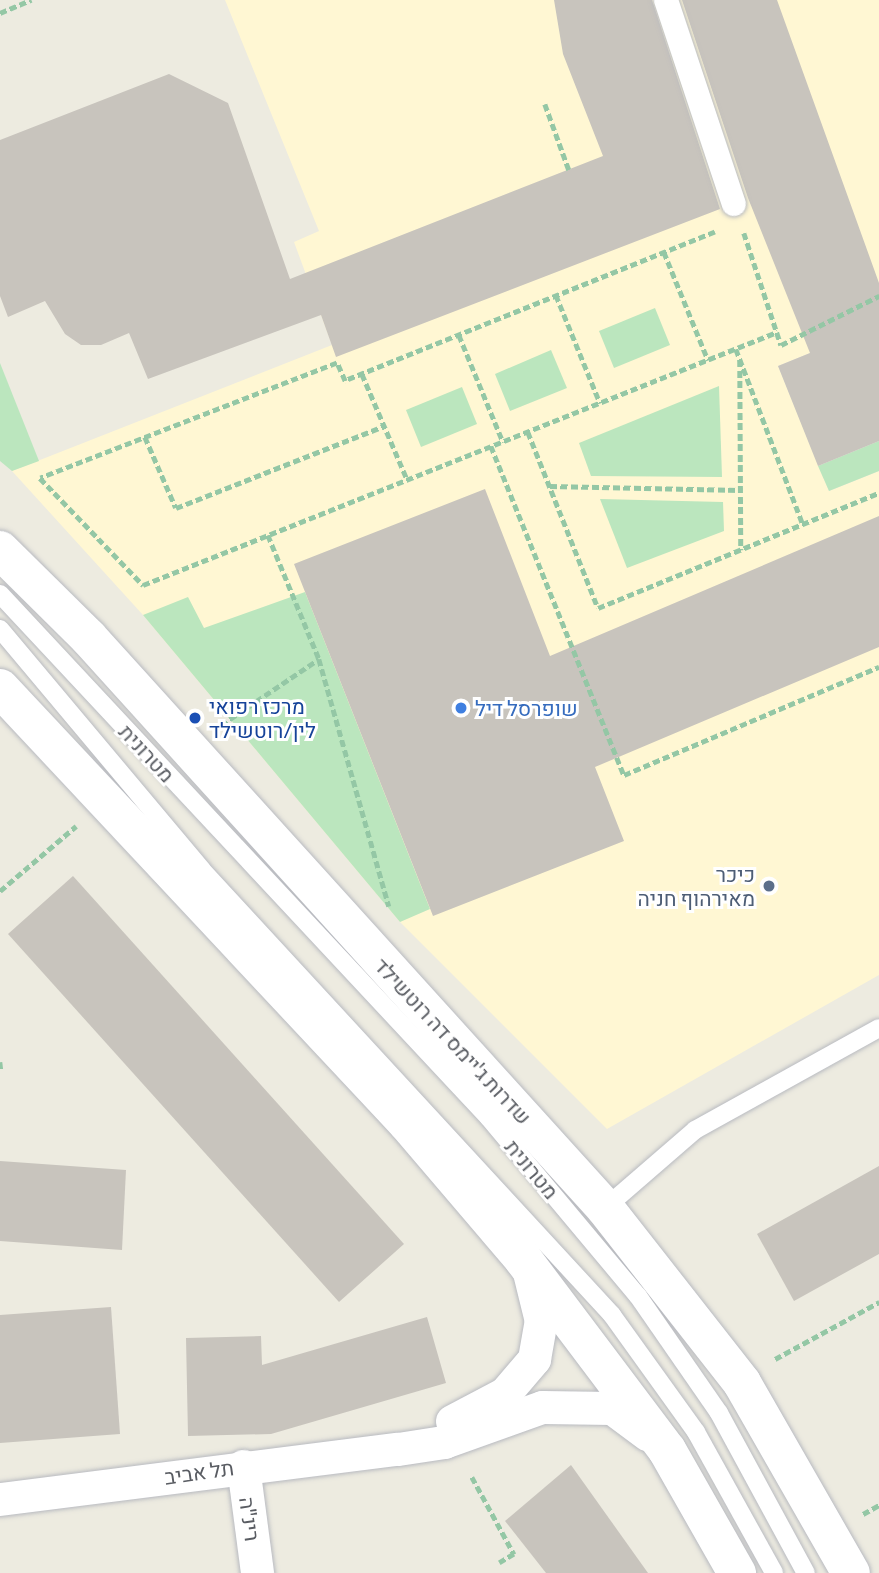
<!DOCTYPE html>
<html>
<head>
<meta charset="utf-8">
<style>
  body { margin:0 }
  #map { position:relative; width:879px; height:1573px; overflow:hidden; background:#edebe0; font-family:Commissioner,Heebo,sans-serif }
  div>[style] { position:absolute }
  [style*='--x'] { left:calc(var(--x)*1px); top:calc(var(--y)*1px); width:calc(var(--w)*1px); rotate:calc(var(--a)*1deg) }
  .commercial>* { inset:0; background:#fff7d3 }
  .green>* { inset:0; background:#bbe6be }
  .building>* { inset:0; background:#c8c4bd }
  .path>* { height:4.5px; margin-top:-2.25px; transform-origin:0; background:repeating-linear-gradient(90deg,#94c7a5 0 7px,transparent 0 10.5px) }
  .roads { filter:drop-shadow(0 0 2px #b8bac0) drop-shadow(0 0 2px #b8bac0) }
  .service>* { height:18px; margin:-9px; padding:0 9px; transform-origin:9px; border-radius:9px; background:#fff }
  .pedestrian>* { height:24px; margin:-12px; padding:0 12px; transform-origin:12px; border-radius:12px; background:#fff }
  .minor>* { height:33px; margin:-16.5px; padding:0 16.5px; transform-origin:16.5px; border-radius:16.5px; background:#fff }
  .tertiary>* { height:38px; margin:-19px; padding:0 19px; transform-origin:19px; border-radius:19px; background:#fff }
  .dots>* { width:19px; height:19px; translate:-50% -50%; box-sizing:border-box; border:4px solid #fff; border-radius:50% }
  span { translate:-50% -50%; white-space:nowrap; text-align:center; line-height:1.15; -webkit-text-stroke:6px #fff; paint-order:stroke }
  .transit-label { font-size:21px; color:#164399 }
  .left { translate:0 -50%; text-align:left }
  .shop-label { font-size:21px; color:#366cbe }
  .street-label { font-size:21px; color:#595c62 }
  .service-label { font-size:21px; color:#4e5e75 }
  .right { translate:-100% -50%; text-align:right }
</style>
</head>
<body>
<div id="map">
  <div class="commercial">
    <i style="clip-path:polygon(225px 0,879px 0,879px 325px,778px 366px,829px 491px,879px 471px,879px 975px,607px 1129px,400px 922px,143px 615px,12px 471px,332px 345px,294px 242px,319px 231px)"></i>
  </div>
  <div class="green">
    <i style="clip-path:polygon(655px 308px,670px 345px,614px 368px,599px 331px)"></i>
    <i style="clip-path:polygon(551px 350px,567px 388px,510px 411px,495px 374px)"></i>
    <i style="clip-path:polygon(0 363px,39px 461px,12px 471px,0 461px)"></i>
    <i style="clip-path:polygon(719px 386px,722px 477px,591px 476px,579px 443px)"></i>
    <i style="clip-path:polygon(462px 387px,477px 424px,421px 447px,406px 410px)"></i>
    <i style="clip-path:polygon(879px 441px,879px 471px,829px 491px,818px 466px)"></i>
    <i style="clip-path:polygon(600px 499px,723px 502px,724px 531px,627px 568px)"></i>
    <i style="clip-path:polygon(305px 592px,430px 909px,400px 922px,143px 615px,188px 597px,204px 628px)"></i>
  </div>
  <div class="building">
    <i style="clip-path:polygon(554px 0,652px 0,720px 209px,336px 357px,321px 315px,148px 379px,129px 333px,101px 345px,81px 345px,65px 334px,45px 301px,8px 317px,0 296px,0 140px,169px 74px,228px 103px,290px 279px,603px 156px,563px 54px)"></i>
    <i style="clip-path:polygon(682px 0,777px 0,879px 283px,879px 441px,818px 466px,778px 366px,810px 353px,748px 198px)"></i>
    <i style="clip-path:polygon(485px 489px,550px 656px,879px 516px,879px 647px,595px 767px,624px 841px,433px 916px,294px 564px)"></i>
    <i style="clip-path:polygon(73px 876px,404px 1244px,339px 1302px,8px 934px)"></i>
    <i style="clip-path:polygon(0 1161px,126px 1170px,122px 1250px,0 1241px)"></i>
    <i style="clip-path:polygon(879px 1166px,879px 1254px,794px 1301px,757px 1234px)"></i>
    <i style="clip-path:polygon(111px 1307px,120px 1434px,0 1443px,0 1315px)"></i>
    <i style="clip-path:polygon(427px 1317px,446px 1383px,271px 1434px,188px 1436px,186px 1338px,261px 1336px,262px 1365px)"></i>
    <i style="clip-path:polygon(571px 1465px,648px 1573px,546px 1573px,505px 1521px)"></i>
  </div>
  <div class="path">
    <i style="--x:0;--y:13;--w:34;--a:-23"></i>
    <i style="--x:545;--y:104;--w:70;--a:70"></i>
    <i style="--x:715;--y:232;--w:399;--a:158.1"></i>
    <i style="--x:345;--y:381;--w:20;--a:-114"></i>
    <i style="--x:337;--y:363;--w:318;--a:158.8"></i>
    <i style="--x:40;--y:478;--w:149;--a:46.1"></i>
    <i style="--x:143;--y:585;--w:683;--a:-21.75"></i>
    <i style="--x:744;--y:233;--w:118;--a:71.7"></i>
    <i style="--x:781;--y:345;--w:110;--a:-26.6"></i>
    <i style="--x:664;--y:252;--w:117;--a:67.8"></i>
    <i style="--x:556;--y:295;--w:117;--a:67.8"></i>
    <i style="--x:459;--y:335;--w:116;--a:67.6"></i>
    <i style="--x:736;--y:349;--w:187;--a:69.1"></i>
    <i style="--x:740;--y:360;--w:190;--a:89.7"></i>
    <i style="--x:362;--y:374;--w:114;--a:66.8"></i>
    <i style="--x:528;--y:432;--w:189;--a:68.3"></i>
    <i style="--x:598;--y:608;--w:304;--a:-22.3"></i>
    <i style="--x:145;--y:437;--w:77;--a:66.4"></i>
    <i style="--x:176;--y:508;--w:224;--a:-21.5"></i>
    <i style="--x:491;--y:446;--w:355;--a:68"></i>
    <i style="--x:624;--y:775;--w:277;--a:-23"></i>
    <i style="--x:550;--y:486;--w:190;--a:1.2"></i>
    <i style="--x:268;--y:535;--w:134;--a:67.6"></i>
    <i style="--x:319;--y:659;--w:257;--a:74.2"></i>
    <i style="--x:221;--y:725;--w:118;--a:-34"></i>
    <i style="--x:0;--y:891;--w:100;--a:-40.5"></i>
    <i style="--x:0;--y:1062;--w:8;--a:83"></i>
    <i style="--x:775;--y:1359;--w:119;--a:-28.7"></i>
    <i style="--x:472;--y:1477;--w:88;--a:61.4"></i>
    <i style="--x:514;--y:1554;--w:17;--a:149"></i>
    <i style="--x:863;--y:1514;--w:18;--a:-29"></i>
  </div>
  <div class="roads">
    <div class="service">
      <i style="--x:0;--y:594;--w:717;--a:46.98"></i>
      <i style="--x:489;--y:1118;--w:232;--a:50.1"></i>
      <i style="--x:638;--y:1296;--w:142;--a:55.3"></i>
      <i style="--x:719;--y:1413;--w:182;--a:61.5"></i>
      <i style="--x:0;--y:629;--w:314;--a:50"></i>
      <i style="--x:202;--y:870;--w:605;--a:47.34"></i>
      <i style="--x:612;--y:1315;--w:144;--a:54.3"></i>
      <i style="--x:696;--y:1432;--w:161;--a:61"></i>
      <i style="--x:605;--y:1208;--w:119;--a:-40.9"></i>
      <i style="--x:695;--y:1130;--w:210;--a:-29"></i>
    </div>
    <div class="pedestrian">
      <i style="--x:666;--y:0;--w:215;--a:71.6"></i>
    </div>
    <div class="minor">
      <i style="--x:452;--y:1421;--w:60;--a:-27.8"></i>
      <i style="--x:505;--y:1393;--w:45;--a:-49.5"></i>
      <i style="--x:534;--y:1359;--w:39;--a:-80"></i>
      <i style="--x:541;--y:1321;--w:50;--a:-103.8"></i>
      <i style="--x:243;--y:1466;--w:108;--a:82.5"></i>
      <i style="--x:0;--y:1499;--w:401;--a:-7.2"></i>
      <i style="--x:398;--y:1449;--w:47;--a:-8.7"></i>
      <i style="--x:444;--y:1442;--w:104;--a:-19.7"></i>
      <i style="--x:542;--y:1407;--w:70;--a:0.8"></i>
      <i style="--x:612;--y:1408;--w:44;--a:36.6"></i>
    </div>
    <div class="tertiary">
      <i style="--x:0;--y:550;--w:124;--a:44.7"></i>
      <i style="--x:88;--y:637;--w:770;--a:47.84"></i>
      <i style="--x:605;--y:1208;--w:222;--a:51.9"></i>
      <i style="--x:742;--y:1383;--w:219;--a:60.2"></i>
      <i style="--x:0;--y:688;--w:596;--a:46.9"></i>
      <i style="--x:407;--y:1123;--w:179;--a:49.5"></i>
      <i style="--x:523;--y:1259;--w:239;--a:53"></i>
      <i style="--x:667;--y:1450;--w:142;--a:60.4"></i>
    </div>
  </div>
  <div class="dots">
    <i style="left:461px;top:708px;background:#3f7fe0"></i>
    <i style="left:195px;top:718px;background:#1a4fb4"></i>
    <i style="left:769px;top:886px;background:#5c6f8a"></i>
  </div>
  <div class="transit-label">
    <span class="left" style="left:209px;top:718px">מרכז רפואי<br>לין/רוטשילד</span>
  </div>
  <div class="shop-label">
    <span class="left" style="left:475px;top:708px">שופרסל דיל</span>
  </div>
  <div class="street-label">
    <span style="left:147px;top:753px;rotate:47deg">מטרונית</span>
    <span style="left:453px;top:1041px;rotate:47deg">שדרות ג'יימס דה רוטשילד</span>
    <span style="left:532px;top:1169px;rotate:50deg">מטרונית</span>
    <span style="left:199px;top:1472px;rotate:-8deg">תל אביב</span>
    <span style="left:250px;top:1519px;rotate:82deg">רינ"ה</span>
  </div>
  <div class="service-label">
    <span class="right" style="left:755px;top:886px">כיכר<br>מאירהוף חניה</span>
  </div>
</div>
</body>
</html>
